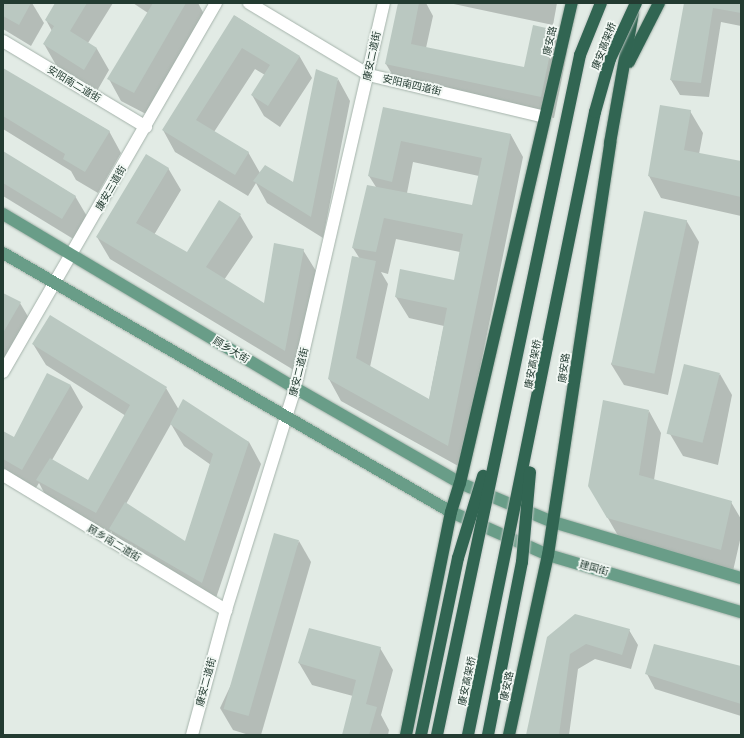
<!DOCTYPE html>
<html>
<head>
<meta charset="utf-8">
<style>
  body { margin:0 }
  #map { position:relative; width:744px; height:738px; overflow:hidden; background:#e2ebe5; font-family:"Titillium Web","Noto Sans SC",sans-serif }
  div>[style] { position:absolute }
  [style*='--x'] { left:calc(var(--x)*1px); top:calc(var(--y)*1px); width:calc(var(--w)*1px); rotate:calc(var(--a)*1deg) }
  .shadow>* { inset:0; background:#0003 }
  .building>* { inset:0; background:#bac8c1; transform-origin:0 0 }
  .roads { filter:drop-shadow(0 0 1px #a5b3ab) drop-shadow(0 0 1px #a5b3ab) }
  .street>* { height:12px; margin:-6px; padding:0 6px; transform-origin:6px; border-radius:6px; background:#fff }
  .primary>* { height:12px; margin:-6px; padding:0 6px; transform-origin:6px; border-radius:6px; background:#699d88 }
  .highway>* { height:12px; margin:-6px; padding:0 6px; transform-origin:6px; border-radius:6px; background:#316552 }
  .bridges { filter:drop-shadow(0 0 1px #c1c8c5) drop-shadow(0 0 1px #c1c8c5) }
  .highway-bridge>* { height:12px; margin:-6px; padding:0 6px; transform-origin:6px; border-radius:6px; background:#316552 }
  span { translate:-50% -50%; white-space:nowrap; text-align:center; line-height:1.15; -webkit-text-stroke:3.5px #f2f8f4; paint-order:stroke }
  .street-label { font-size:10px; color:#233b31 }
  .frame { position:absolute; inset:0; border:4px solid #233b31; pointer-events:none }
</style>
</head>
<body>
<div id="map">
  <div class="shadow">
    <i style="clip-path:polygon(3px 3px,32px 3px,44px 23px,31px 46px,3px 29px)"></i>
    <i style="clip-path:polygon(56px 3px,113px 3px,88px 43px,97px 49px,109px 70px,97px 91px,56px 65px,44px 44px,52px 31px,46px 20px)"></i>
    <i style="clip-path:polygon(133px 3px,198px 3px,204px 14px,146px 114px,121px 101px,109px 79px,148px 13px)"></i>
    <i style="clip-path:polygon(400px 3px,426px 3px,433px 16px,426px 48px,525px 68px,554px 31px,567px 52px,554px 118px,399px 86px,386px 64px)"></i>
    <i style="clip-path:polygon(449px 3px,557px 3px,553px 25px)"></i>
    <i style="clip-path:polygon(685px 3px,741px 3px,741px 26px,721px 22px,709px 97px,680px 95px,671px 80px)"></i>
    <i style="clip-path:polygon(235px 16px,300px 57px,312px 78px,280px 127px,264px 116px,252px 95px,265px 75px,255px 69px,214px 132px,248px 152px,260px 173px,294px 184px,338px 79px,350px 101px,323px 238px,267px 203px,256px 183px,248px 196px,175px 152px,163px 130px)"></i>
    <i style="clip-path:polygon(3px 69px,109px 131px,121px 153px,98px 193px,76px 180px,71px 171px,3px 129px)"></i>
    <i style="clip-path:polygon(661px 106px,690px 111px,703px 133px,699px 154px,741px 162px,741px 216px,661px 198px,649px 176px)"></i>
    <i style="clip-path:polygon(evenodd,384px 108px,511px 135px,523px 157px,460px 467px,341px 401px,329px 379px,360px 259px,353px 248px,376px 187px,369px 176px,384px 108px,413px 162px,479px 176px,473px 206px,407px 193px,413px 162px,384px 108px,396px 239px,460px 252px,455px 282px,396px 297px,409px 318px,444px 326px,429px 400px,370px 367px,388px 284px,381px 272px,388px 274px,396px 239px)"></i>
    <i style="clip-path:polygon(3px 152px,75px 196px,88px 218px,75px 240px,3px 196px)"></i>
    <i style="clip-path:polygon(168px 168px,181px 190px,154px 235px,187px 254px,219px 202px,240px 215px,253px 237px,224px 280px,265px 305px,303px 250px,316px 271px,297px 372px,110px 259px,97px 237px)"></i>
    <i style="clip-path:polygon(686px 220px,699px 242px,668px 395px,624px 385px,611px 364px)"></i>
    <i style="clip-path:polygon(3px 294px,20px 303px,33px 325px,3px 371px)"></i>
    <i style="clip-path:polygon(evenodd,33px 344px,166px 388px,179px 410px,249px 442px,261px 464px,214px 604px,122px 551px,111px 531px,109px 535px,49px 502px,39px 483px,34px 491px,3px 473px,3px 432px,14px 438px,48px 375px,71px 386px,83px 407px,52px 460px,89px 481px,126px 416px,46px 365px,33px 344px,171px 424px,184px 446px,211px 465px,186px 543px,126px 504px,171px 424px)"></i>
    <i style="clip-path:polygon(720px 374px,732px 395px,718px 465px,683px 456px,670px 434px)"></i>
    <i style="clip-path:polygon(649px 411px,661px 433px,654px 480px,731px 502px,741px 519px,741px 536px,733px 571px,620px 539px,602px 508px)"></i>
    <i style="clip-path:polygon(299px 541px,311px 562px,261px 735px,249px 735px,233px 730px,220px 708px)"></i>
    <i style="clip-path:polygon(629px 630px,638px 645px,631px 669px,595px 659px,578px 669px,569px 735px,527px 735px,548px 638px)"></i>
    <i style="clip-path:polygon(380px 648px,393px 670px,381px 715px,389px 730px,388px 735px,343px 735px,353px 696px,312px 685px,299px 663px)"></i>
    <i style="clip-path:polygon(741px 667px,741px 716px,655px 689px,647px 674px)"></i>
  </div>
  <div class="building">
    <i style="clip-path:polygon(3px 3px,31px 3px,19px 25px,3px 16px)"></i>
    <i style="clip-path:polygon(55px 3px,87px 3px,70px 31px,97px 48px,84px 70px,43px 44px,54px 26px,45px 20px)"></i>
    <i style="clip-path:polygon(153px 3px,186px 3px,134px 93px,107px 79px)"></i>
    <i style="clip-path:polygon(398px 3px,419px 3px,411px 44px,524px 67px,533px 25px,555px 30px,541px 97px,385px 64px)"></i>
    <i style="clip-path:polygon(684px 3px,741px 3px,741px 13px,713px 8px,701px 83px,670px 80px)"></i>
    <i style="clip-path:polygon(234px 15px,300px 56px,268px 106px,251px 95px,270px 65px,242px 48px,196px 120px,249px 152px,235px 175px,162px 130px)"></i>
    <i style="clip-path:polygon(3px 68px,110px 131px,85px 172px,63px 159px,65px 154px,3px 116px)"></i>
    <i style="clip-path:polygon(316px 69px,338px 78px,311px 217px,253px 181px,265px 165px,293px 182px)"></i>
    <i style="clip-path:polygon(660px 105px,691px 110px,684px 150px,741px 161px,741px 197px,648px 176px)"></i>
    <i style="clip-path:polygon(383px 107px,511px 134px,448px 446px,328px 379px,352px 256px,376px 261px,356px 358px,429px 399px,447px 308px,395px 297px,400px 269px,454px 280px,463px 234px,384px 218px,376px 252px,352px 248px,367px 185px,472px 205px,482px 158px,401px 141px,392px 182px,368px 176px)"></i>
    <i style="clip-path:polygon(3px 151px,76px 196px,62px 219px,3px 183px)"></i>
    <i style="clip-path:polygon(146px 154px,169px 168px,136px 223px,187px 252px,219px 200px,241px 214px,206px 267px,264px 303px,274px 243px,304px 249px,285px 351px,96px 237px)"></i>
    <i style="left:644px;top:211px;width:44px;height:157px;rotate:12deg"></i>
    <i style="clip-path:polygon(3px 293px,21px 302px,3px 333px)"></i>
    <i style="clip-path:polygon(50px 315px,167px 387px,96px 513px,36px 480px,50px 458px,88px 480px,130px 405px,32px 344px)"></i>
    <i style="left:684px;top:364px;width:37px;height:72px;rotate:14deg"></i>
    <i style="clip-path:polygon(47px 373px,71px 385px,22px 470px,3px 459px,3px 431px,14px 437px)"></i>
    <i style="clip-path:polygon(183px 399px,249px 442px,202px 583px,109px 529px,125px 502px,185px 541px,213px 454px,170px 424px)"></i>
    <i style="clip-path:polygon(603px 400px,649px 410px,639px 475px,732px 501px,721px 550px,607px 518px,588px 486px)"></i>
    <i style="left:274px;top:533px;width:26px;height:183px;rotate:16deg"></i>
    <i style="clip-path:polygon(575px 614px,630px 629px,622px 655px,586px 644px,570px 654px,559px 735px,526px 735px,547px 637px)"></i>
    <i style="clip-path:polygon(309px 628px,381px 647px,366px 704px,377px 707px,369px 735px,342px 735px,356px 680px,298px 663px)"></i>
    <i style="clip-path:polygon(654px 644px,741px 666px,741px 704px,645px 674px)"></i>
  </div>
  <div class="roads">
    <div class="street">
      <i style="--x:249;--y:3;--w:140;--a:31"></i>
      <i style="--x:369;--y:75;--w:181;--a:13.4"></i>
      <i style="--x:3;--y:41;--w:167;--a:31"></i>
      <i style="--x:3;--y:372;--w:426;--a:-60"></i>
      <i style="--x:3;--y:475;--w:261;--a:31.2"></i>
      <i style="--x:192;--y:735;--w:130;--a:-74.8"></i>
      <i style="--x:226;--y:610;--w:232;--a:-72.7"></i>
      <i style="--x:295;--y:388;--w:395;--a:-77"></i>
    </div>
    <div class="primary">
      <i style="--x:3;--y:214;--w:340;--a:30.8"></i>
      <i style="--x:295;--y:388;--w:190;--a:29.9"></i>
      <i style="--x:460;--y:483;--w:101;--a:22.8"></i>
      <i style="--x:553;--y:522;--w:196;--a:16.6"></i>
      <i style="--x:3;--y:253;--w:517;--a:30.03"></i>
      <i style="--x:451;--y:512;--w:106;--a:23.9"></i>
      <i style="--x:548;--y:555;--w:201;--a:16.5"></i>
    </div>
    <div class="highway">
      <i style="--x:629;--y:62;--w:66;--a:-63"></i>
      <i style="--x:406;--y:735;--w:227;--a:-78.6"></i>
      <i style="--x:451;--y:512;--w:30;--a:-73"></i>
      <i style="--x:460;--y:483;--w:493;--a:-76.9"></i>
      <i style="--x:509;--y:735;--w:184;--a:-77.8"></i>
      <i style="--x:548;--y:555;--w:417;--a:-81.4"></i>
      <i style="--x:610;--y:143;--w:132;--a:-80"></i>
    </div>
  </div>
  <div class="bridges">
    <div class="highway-bridge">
      <i style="--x:421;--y:735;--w:181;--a:-78.2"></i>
      <i style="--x:458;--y:558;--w:86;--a:-73"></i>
      <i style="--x:437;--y:735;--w:695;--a:-78.12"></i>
      <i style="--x:580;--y:55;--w:56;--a:-68"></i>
      <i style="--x:468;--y:735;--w:636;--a:-78.48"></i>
      <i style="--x:595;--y:112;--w:55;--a:-74.2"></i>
      <i style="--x:610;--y:59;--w:62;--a:-65.1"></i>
      <i style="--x:488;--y:735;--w:176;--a:-78.9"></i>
      <i style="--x:522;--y:562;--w:90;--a:-84.9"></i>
    </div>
  </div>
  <div class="street-label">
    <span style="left:550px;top:41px;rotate:-77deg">康安路</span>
    <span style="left:604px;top:46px;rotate:-69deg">康安高架桥</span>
    <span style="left:372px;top:56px;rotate:-78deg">康安二道街</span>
    <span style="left:74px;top:84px;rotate:31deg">安阳南二道街</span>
    <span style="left:412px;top:85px;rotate:13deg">安阳南四道街</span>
    <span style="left:111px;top:188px;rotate:-60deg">康安三道街</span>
    <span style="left:231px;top:350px;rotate:31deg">顾乡大街</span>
    <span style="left:533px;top:364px;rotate:-79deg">康安高架桥</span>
    <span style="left:564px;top:368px;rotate:-82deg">康安路</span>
    <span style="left:299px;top:372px;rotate:-76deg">康安二道街</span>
    <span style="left:114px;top:543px;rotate:31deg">顾乡南二道街</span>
    <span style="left:594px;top:568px;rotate:16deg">建国街</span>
    <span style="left:467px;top:681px;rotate:-78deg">康安高架桥</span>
    <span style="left:206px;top:682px;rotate:-75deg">康安二道街</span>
    <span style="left:507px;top:686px;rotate:-78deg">康安路</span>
  </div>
  <div class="frame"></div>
</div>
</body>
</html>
